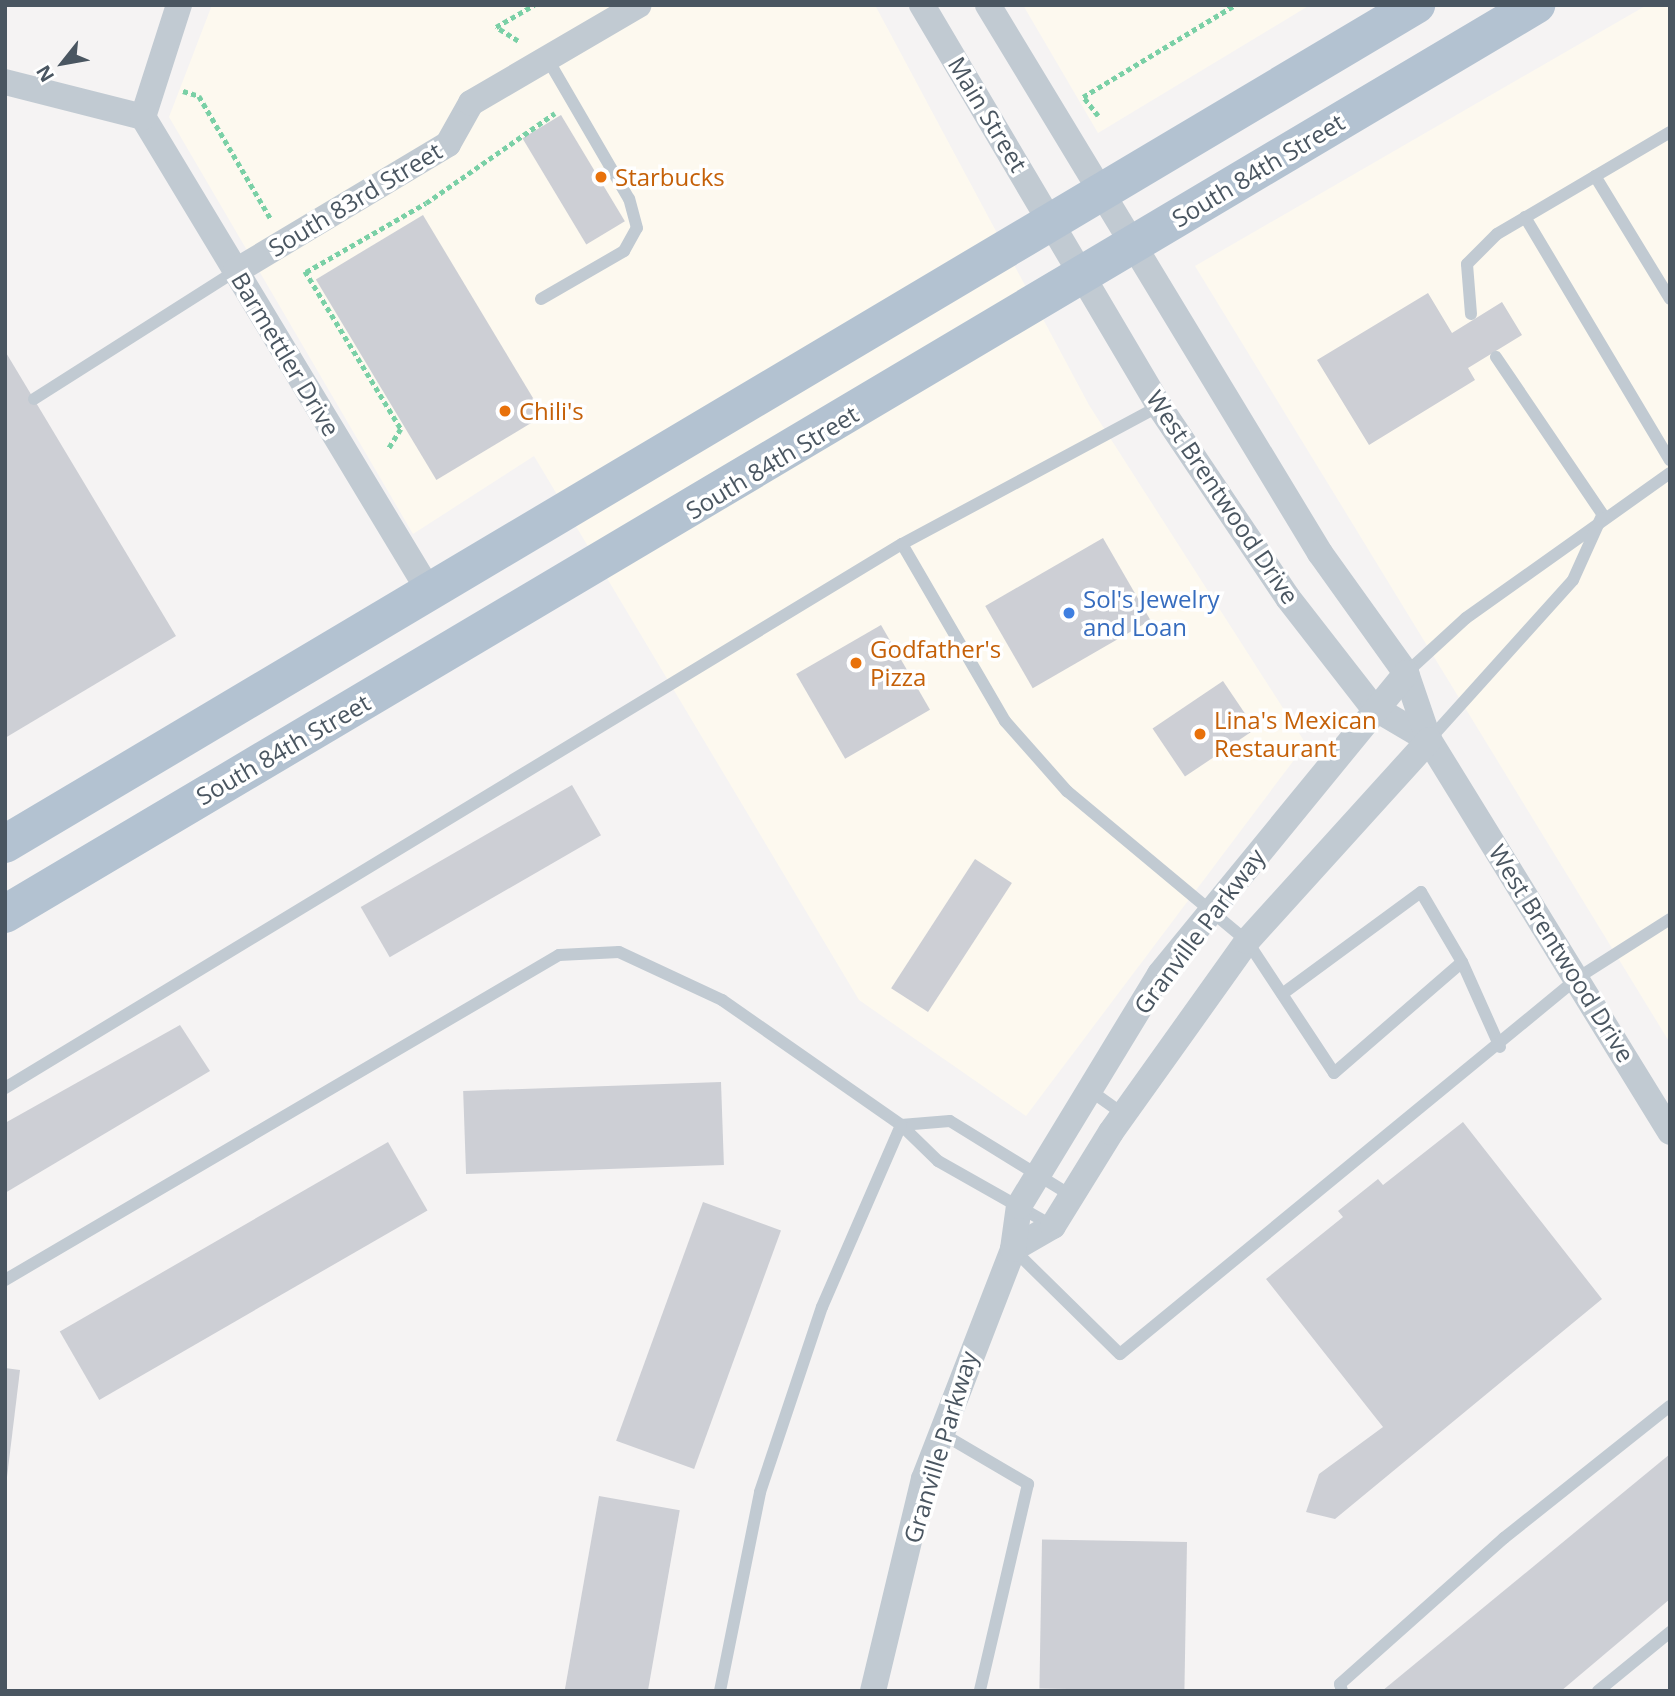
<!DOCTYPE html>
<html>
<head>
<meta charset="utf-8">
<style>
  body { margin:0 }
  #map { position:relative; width:1675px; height:1696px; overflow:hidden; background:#f5f3f3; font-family:"Open Sans",sans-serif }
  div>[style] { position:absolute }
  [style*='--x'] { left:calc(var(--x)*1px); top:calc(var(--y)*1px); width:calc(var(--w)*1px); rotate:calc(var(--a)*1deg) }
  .commercial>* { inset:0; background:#fdf9ef }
  .building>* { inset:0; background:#cdcfd5; transform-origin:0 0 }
  .path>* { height:4.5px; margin-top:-2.25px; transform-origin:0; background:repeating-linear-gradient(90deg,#7ad0a6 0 5px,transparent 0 8.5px) }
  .lane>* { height:12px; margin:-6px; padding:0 6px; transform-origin:6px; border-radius:6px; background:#c1cad2 }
  .street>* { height:26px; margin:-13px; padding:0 13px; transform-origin:13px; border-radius:13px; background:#c1cad2 }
  .primary>* { height:38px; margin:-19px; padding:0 19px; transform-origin:19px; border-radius:19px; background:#b3c2d1 }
  .dots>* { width:19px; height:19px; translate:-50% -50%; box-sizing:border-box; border:4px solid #fff; border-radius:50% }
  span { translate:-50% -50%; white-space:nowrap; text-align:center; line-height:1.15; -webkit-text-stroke:7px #fff; paint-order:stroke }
  .street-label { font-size:24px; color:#4a5661 }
  .food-label { font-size:24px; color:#c56008 }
  .left { translate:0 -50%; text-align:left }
  .shop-label { font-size:24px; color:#366cbe }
  .frame { position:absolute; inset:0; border:7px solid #4a5661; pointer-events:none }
  .north { position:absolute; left:28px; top:28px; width:70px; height:70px; -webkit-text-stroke:5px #fff; paint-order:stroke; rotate:239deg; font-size:19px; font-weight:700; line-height:28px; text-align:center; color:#4a5661 }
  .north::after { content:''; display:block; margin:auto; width:24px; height:32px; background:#4a5661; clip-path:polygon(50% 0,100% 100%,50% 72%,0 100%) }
</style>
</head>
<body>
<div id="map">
  <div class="commercial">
    <i style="clip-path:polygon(212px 5px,875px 5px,1089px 405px,1306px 744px,1026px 1116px,859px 1000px,534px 456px,413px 534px,169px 117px)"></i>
    <i style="clip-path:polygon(1023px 5px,1310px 5px,1098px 133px)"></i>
    <i style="clip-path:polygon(1647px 5px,1670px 5px,1670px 1043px,1195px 266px)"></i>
  </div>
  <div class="building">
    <i style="left:561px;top:115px;width:124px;height:45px;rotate:59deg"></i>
    <i style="left:423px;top:215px;width:234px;height:125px;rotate:59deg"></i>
    <i style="clip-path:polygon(1428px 293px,1452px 333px,1502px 302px,1522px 335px,1468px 368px,1475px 380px,1369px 445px,1317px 360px)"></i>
    <i style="clip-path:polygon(5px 351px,176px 636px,5px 738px)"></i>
    <i style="left:1103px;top:538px;width:95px;height:136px;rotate:60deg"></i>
    <i style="left:881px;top:625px;width:98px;height:98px;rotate:60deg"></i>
    <i style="left:1223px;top:681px;width:58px;height:85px;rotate:56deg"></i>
    <i style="left:572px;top:785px;width:58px;height:244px;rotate:60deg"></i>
    <i style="left:975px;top:859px;width:44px;height:154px;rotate:33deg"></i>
    <i style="clip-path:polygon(180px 1025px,210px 1071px,5px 1193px,5px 1123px)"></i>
    <i style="left:721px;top:1082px;width:83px;height:258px;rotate:88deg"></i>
    <i style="clip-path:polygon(1463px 1122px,1602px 1299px,1335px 1519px,1306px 1512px,1319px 1474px,1383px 1427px,1266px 1279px,1343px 1217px,1338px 1211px,1378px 1179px,1383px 1185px)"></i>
    <i style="left:388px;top:1142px;width:79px;height:379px;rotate:60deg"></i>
    <i style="left:703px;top:1202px;width:83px;height:254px;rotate:20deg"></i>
    <i style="clip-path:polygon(5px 1368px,20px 1370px,7px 1477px,5px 1477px)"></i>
    <i style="clip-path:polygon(1670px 1454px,1670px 1599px,1561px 1691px,1382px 1691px)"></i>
    <i style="left:599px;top:1496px;width:82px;height:198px;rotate:10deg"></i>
    <i style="left:1187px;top:1542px;width:149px;height:145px;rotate:91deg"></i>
  </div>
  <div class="path">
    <i style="--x:518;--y:41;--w:26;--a:-148"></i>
    <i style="--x:496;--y:27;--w:44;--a:-30.1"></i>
    <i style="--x:183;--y:91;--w:17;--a:17"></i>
    <i style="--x:199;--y:96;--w:143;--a:59.7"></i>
    <i style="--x:1098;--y:116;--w:24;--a:-128"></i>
    <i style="--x:1083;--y:97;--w:178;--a:-31.2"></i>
    <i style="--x:305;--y:271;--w:185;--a:58.7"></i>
    <i style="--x:401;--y:429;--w:25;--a:122"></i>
    <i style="--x:306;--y:272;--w:138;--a:-29.9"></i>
    <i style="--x:426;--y:203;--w:157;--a:-34.9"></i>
  </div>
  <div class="lane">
    <i style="--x:1595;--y:176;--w:144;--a:58.6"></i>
    <i style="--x:1525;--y:217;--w:283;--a:59.2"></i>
    <i style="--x:541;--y:299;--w:96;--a:-30"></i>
    <i style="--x:624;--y:251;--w:26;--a:-61"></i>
    <i style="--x:637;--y:228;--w:30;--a:-105"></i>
    <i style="--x:629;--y:199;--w:163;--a:-120.2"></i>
    <i style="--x:1471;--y:314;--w:50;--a:-94.6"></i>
    <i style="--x:1467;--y:264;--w:42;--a:-45"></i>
    <i style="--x:1497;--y:234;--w:201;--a:-30.5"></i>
    <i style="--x:1496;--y:357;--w:191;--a:55.9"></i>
    <i style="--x:34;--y:399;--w:239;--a:-32.4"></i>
    <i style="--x:902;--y:544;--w:205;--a:59.8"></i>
    <i style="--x:1005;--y:721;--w:94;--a:48.5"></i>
    <i style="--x:1067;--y:791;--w:234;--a:39.8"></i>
    <i style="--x:1247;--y:941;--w:158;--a:56.6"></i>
    <i style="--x:1334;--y:1073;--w:169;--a:-40.9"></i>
    <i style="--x:1462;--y:962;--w:81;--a:-120.4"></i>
    <i style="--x:1421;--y:892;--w:172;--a:143.7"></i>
    <i style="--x:1406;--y:673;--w:81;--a:-42.5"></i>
    <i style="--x:1466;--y:618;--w:250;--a:-35.4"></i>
    <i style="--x:1429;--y:740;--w:215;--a:-48"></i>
    <i style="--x:1573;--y:580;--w:68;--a:-65.7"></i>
    <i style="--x:1462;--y:962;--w:93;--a:65.9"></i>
    <i style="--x:5;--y:1088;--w:1049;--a:-31.24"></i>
    <i style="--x:902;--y:544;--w:292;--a:-28.2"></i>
    <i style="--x:1088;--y:1089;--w:43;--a:35.5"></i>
    <i style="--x:901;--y:1125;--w:49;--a:-4.7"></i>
    <i style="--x:950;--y:1121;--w:143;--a:31.6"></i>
    <i style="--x:1013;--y:1249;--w:150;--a:44.5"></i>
    <i style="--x:1120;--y:1354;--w:594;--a:-39.4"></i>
    <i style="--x:1579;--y:977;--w:108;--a:-32.5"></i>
    <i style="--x:5;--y:1280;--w:642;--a:-30.4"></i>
    <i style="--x:559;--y:955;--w:60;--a:-2.9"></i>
    <i style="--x:619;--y:952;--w:114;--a:25"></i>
    <i style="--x:722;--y:1000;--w:218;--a:34.9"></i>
    <i style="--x:901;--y:1125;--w:52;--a:44.2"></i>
    <i style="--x:938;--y:1161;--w:132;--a:29.5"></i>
    <i style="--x:941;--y:1433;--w:101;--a:30.4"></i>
    <i style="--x:1028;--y:1484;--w:212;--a:103.1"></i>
    <i style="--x:720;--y:1691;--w:203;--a:-78.6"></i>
    <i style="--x:760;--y:1492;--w:195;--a:-71.5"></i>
    <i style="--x:822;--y:1307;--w:198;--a:-66.5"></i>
    <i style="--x:1342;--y:1691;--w:7;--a:-106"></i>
    <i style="--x:1340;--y:1684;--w:220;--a:-41.7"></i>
    <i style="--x:1504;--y:1538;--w:212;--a:-38.5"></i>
    <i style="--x:1598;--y:1691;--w:93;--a:-39.3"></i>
  </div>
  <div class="street">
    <i style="--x:922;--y:5;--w:466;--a:59.4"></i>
    <i style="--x:1159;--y:406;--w:231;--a:56.1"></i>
    <i style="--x:1288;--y:598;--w:138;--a:52.1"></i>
    <i style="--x:1373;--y:707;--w:65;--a:30.5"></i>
    <i style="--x:988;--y:5;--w:641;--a:58.79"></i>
    <i style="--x:1320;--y:553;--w:148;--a:54.4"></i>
    <i style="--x:1406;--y:673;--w:71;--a:71.1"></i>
    <i style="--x:1429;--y:740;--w:460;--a:58.4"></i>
    <i style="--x:5;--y:82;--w:142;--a:14.2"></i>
    <i style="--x:143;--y:117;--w:554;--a:58.89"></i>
    <i style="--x:143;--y:117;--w:118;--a:-72.2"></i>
    <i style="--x:236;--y:271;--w:247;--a:-30.9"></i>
    <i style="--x:448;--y:144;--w:47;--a:-60.7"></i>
    <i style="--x:471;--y:103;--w:194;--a:-30.3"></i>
    <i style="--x:1013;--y:1249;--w:46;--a:-29.9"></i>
    <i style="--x:1053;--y:1226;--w:110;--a:-58.3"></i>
    <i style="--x:1111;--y:1132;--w:234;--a:-54.5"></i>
    <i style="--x:1247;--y:941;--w:271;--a:-47.8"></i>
    <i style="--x:873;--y:1691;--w:218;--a:-76.5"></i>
    <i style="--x:924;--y:1479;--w:247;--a:-68.8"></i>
    <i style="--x:1013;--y:1249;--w:43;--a:-82.1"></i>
    <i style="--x:1019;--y:1206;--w:271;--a:-58.7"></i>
    <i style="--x:1160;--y:974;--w:389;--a:-50.7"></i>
  </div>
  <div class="primary">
    <i style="--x:5;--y:844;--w:1642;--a:-30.74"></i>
    <i style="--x:5;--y:914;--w:1781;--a:-30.7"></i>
  </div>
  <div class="dots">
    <i style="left:601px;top:177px;background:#e8710a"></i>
    <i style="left:505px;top:411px;background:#e8710a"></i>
    <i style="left:1069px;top:613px;background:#3f7fe0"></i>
    <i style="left:856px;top:663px;background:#e8710a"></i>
    <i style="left:1200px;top:734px;background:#e8710a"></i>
  </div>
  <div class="street-label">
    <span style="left:988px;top:114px;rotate:59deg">Main Street</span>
    <span style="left:1258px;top:170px;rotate:-31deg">South 84th Street</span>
    <span style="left:355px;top:199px;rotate:-31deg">South 83rd Street</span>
    <span style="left:286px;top:354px;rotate:59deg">Barmettler Drive</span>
    <span style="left:772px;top:462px;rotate:-31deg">South 84th Street</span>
    <span style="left:1223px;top:497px;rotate:56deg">West Brentwood Drive</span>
    <span style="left:283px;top:749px;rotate:-30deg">South 84th Street</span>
    <span style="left:1199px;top:931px;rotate:-53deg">Granville Parkway</span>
    <span style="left:1562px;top:953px;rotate:58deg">West Brentwood Drive</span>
    <span style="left:940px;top:1447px;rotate:-73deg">Granville Parkway</span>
  </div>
  <div class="food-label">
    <span class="left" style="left:615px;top:177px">Starbucks</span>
    <span class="left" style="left:519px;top:411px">Chili's</span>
    <span class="left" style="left:870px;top:663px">Godfather's<br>Pizza</span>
    <span class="left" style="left:1214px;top:734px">Lina's Mexican<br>Restaurant</span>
  </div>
  <div class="shop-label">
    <span class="left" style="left:1083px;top:613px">Sol's Jewelry<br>and Loan</span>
  </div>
  <div class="frame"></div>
  <div class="north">N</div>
</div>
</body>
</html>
